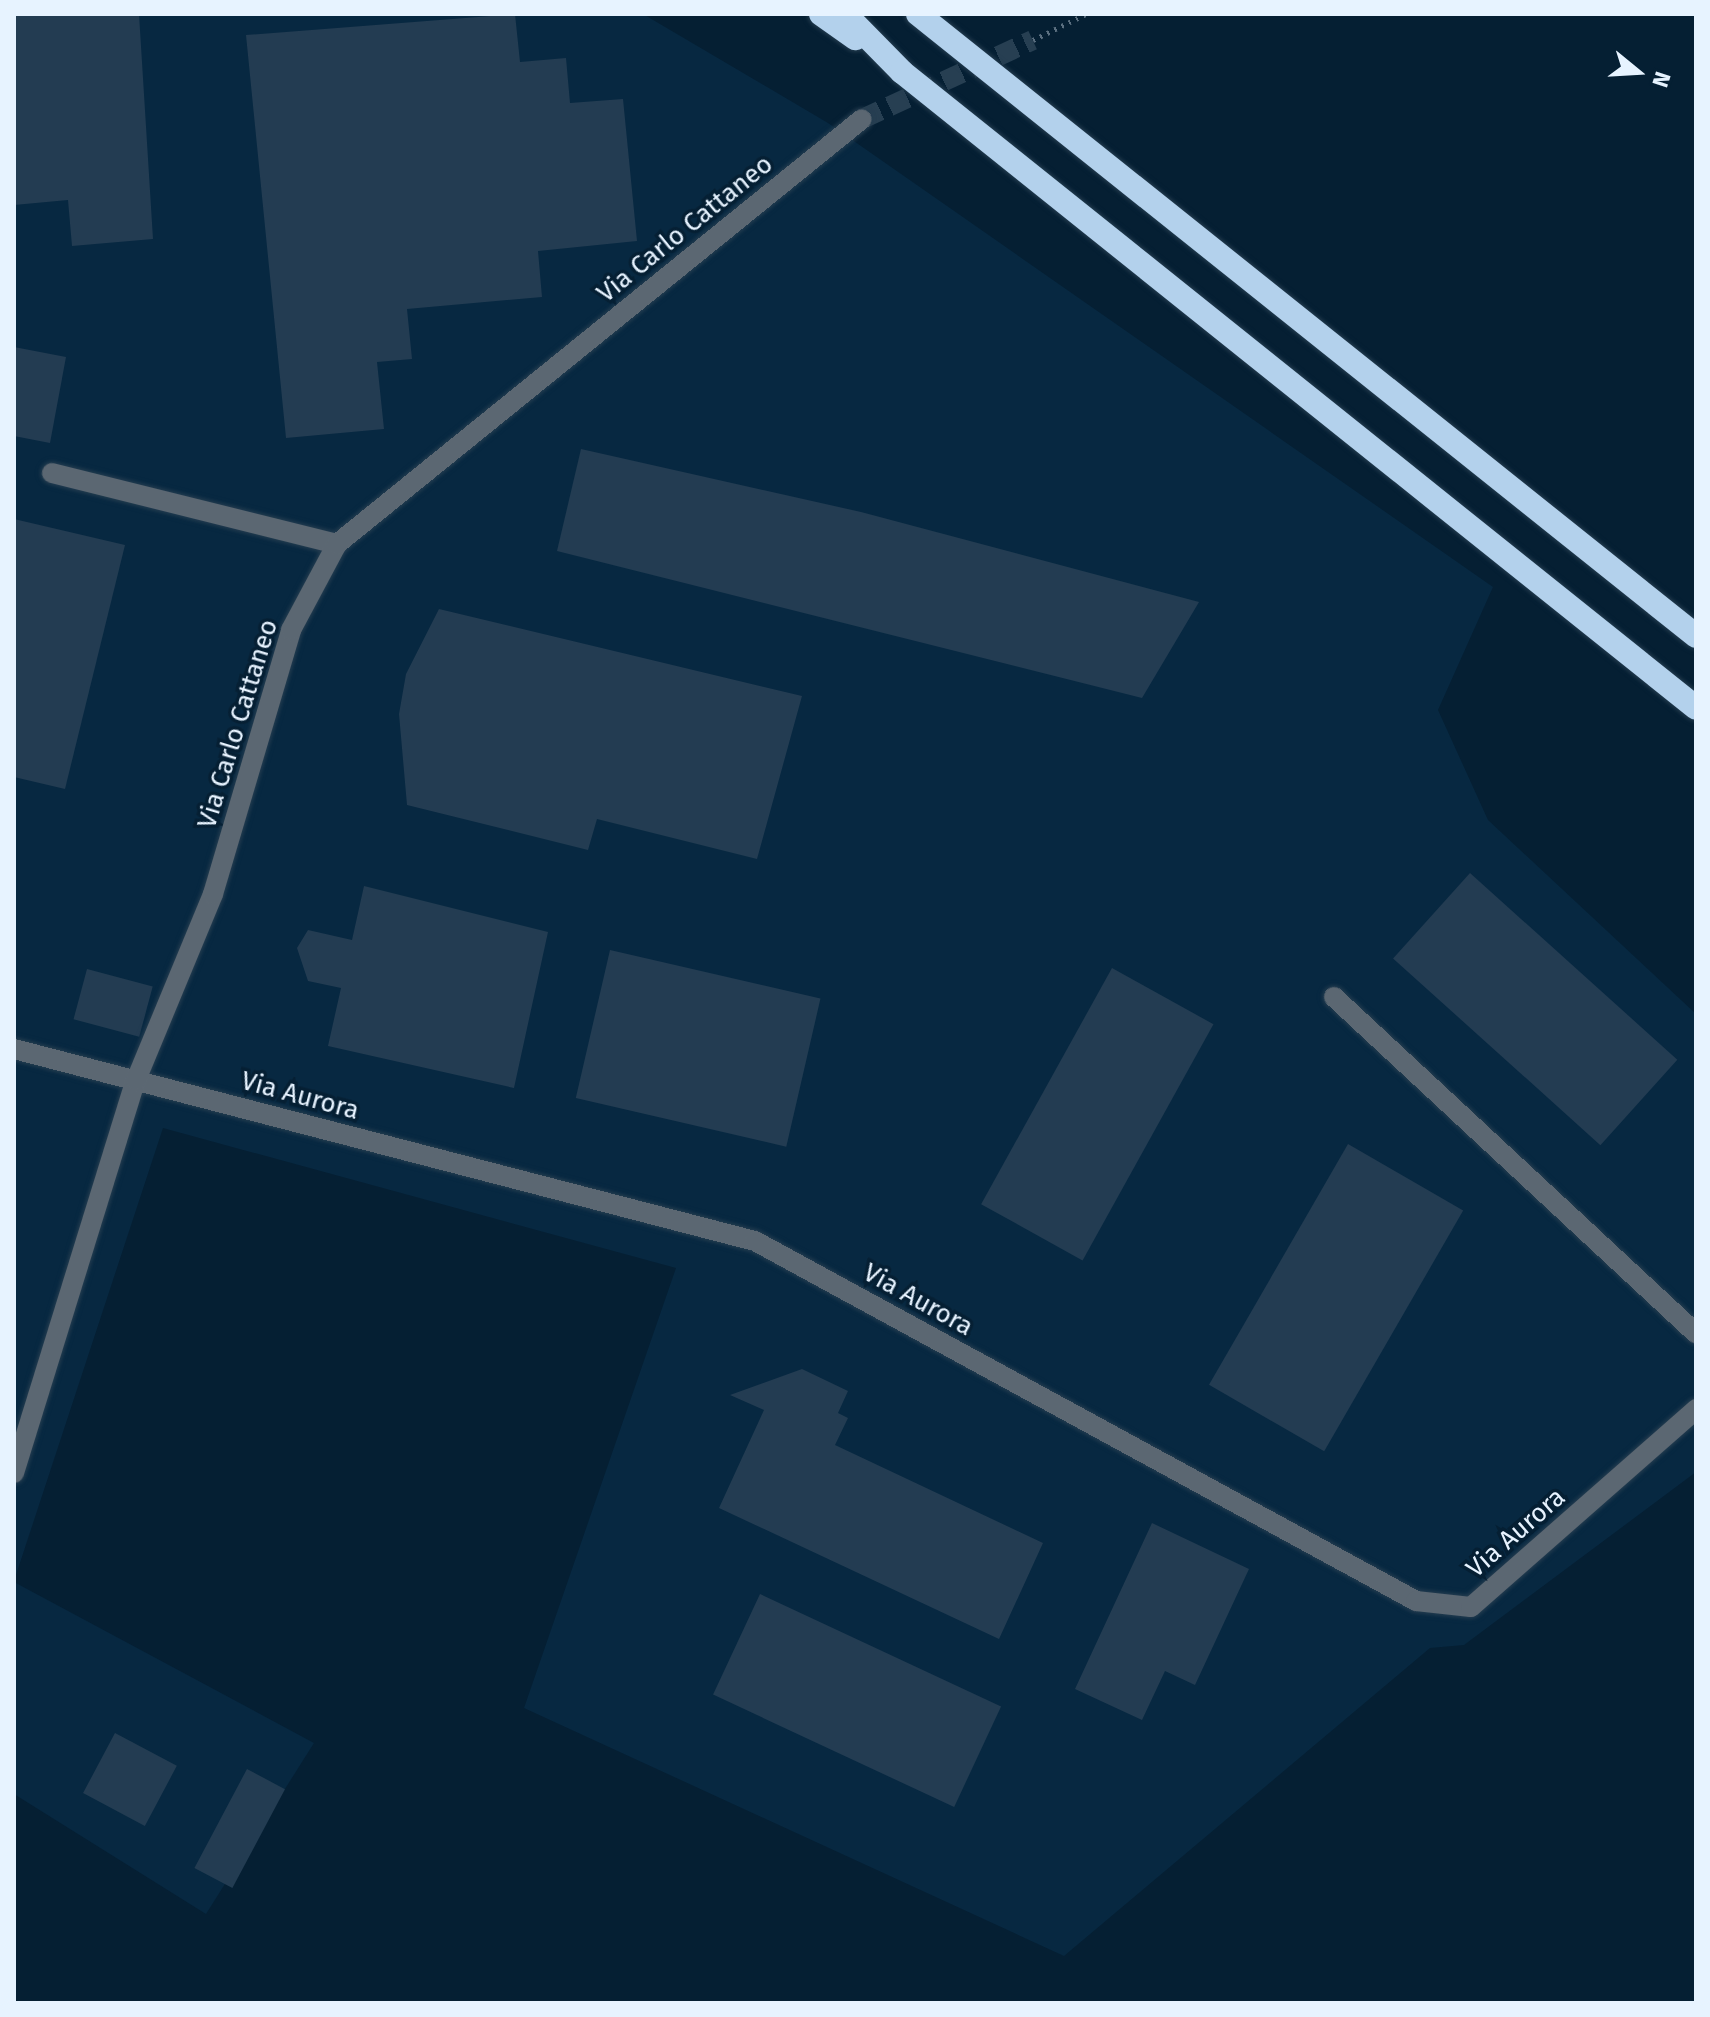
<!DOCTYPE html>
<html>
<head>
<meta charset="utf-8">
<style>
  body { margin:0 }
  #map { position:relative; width:1710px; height:2017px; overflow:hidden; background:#051f33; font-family:"Fira Sans",sans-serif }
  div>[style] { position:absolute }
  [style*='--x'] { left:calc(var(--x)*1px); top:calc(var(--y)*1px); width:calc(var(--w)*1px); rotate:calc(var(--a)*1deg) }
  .built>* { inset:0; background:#072841 }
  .building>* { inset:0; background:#233c52; transform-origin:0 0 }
  .minor-tunnel>* { height:20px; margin-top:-10px; transform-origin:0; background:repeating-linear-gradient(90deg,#273f52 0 20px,transparent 0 30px) }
  .path>* { height:5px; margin-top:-2.5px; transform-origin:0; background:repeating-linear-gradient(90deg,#5b6f80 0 2px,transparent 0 8px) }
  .roads { filter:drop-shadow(0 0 2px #253d50) drop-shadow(0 0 2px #253d50) }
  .minor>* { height:20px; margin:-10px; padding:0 10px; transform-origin:10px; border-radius:10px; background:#5b6772 }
  .highway>* { height:24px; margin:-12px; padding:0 12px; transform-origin:12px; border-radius:12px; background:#b3d1ec }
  span { translate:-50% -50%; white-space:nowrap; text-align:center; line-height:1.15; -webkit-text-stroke:7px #051f33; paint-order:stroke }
  .street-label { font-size:26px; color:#e7f3ff }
  .frame { position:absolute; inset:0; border:16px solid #e7f3ff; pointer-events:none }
  .north { position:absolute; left:1598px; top:32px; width:80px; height:80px; -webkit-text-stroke:6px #051f33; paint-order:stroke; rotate:108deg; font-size:22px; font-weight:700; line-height:32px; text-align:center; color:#e7f3ff }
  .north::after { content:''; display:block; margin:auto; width:28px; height:36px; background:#e7f3ff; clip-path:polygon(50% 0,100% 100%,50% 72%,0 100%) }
</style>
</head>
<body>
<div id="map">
  <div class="built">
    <i style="clip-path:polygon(14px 14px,643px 14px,828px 123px,1493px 587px,1438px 710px,1488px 820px,1696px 1014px,1696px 1472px,1464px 1645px,1430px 1648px,1064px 1956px,524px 1708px,676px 1268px,163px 1128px,14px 1581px)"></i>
    <i style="clip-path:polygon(14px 1582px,314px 1743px,206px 1914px,14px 1794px)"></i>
  </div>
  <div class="building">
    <i style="clip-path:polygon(14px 14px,139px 14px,153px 239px,72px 246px,68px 200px,14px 205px)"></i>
    <i style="clip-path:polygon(515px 14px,520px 62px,566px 58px,570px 103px,623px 99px,637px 241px,538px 251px,542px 297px,407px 309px,412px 359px,377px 362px,384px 429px,286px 438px,246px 35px)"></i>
    <i style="clip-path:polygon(14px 347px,66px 357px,50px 443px,14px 436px)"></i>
    <i style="clip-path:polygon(581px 449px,861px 512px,1199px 602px,1142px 698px,557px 551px)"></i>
    <i style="clip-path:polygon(14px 519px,125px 545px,65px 789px,14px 777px)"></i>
    <i style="clip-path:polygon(439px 609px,802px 696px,757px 859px,597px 819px,588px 850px,407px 805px,399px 714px,406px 674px)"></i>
    <i style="left:1470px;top:873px;width:279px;height:115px;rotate:42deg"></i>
    <i style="clip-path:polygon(364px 886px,548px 932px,514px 1088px,328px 1046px,341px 988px,308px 981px,297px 948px,308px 930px,352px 940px)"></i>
    <i style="left:610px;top:950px;width:216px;height:152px;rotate:13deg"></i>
    <i style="left:1112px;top:968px;width:116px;height:270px;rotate:29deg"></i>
    <i style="left:87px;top:969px;width:68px;height:52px;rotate:15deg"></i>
    <i style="left:1348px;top:1144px;width:133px;height:278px;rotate:30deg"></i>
    <i style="clip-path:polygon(802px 1369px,848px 1391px,838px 1413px,848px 1418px,835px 1445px,1043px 1543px,999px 1639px,719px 1508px,764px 1410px,730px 1395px)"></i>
    <i style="clip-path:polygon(1152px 1523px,1249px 1569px,1195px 1685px,1165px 1671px,1142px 1720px,1075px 1689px)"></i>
    <i style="left:760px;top:1594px;width:266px;height:111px;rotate:25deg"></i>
    <i style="left:115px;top:1733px;width:70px;height:68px;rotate:28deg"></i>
    <i style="left:247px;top:1769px;width:43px;height:112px;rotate:28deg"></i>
  </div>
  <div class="minor-tunnel">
    <i style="--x:862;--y:119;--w:188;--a:-24.8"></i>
  </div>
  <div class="path">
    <i style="--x:1033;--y:40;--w:59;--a:-26.1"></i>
  </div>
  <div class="roads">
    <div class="minor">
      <i style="--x:52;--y:473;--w:294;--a:14"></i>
      <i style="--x:1334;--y:997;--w:494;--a:42.9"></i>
      <i style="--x:14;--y:1049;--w:765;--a:14.53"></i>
      <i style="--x:755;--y:1241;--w:753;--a:28.57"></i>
      <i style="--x:1416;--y:1601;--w:55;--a:6.2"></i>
      <i style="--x:1471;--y:1607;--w:300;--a:-41.3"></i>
      <i style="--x:14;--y:1473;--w:412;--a:-72.8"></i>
      <i style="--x:136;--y:1080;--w:201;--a:-67.5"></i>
      <i style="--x:213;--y:894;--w:275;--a:-73.5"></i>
      <i style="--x:291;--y:630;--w:98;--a:-61.9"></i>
      <i style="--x:337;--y:544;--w:675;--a:-38.99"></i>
    </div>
    <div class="highway">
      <i style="--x:821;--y:14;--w:42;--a:35.2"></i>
      <i style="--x:845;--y:14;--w:81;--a:45.5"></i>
      <i style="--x:902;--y:72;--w:1017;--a:38.69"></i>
      <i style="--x:918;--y:14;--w:996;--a:38.64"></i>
    </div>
  </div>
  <div class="street-label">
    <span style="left:685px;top:229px;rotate:-39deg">Via Carlo Cattaneo</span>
    <span style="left:238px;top:724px;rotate:-73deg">Via Carlo Cattaneo</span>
    <span style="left:300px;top:1096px;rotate:15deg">Via Aurora</span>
    <span style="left:918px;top:1300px;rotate:29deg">Via Aurora</span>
    <span style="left:1516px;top:1533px;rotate:-41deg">Via Aurora</span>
  </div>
  <div class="frame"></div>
  <div class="north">N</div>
</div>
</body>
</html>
